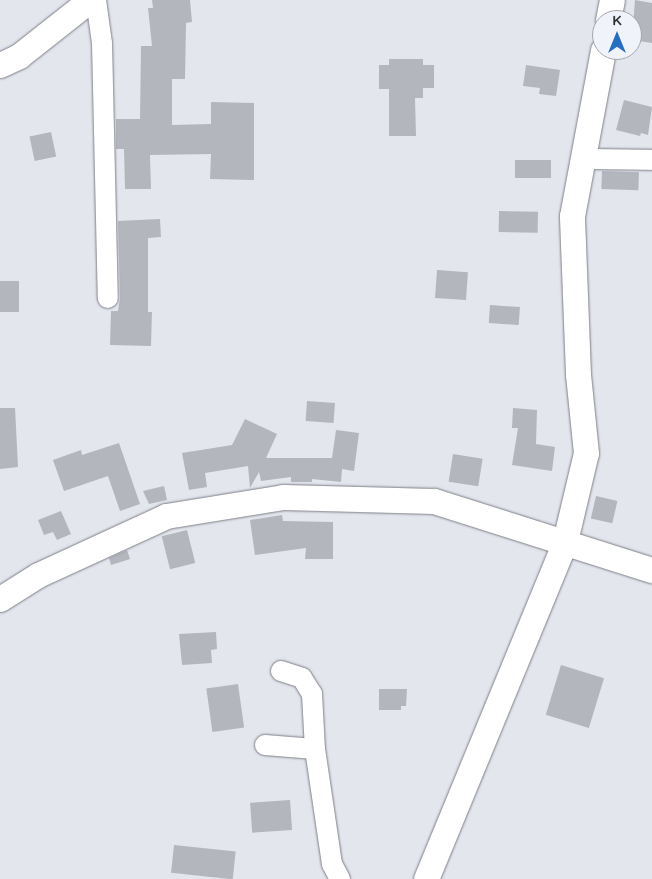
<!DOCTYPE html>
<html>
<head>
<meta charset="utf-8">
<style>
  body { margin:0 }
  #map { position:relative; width:652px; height:879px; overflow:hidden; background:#e3e6ed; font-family:"Varela Round",sans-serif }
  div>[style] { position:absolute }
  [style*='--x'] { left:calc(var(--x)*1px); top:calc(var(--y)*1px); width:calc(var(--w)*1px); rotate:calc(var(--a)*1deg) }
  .building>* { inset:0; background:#b3b6bd; transform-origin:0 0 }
  .roads { filter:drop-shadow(0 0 1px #7d7f86) drop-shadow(0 0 1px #7d7f86) }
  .minor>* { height:20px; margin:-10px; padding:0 10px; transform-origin:10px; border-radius:10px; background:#fff }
  .tertiary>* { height:25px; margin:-12.5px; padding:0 12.5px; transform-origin:12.5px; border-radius:12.5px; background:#fff }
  span { translate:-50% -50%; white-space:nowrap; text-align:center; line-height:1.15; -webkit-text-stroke:4px #f1f3fa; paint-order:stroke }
  .north { position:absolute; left:592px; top:10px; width:50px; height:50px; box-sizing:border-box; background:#f1f3fa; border:1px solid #a4a6ab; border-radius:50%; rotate:0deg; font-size:14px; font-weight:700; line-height:20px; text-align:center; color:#313234 }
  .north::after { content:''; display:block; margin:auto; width:18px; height:22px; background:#266ebf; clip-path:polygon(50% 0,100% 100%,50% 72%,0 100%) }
</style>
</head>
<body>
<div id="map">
  <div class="building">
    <i style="clip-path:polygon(152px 0,190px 0,192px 22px,186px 23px,185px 79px,172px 79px,172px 125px,211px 124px,211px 102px,254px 103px,254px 180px,210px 179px,211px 154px,150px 155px,151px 189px,125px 189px,124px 149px,116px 149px,116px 119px,140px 119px,141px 46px,152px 46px,148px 8px,153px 8px)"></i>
    <i style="clip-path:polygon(635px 0,652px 3px,652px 43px,632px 40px)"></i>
    <i style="clip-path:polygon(389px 59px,423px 59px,423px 65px,434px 65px,434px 88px,423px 88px,423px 98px,415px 98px,416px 136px,389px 136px,389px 89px,379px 89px,379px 65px,389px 65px)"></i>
    <i style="clip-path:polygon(526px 65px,560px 70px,556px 96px,539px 94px,540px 88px,523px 86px)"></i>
    <i style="clip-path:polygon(624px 100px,652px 107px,648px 135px,641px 133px,640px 136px,616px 130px)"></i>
    <i style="left:51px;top:132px;width:25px;height:22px;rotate:78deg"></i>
    <i style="left:515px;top:160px;width:36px;height:18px"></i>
    <i style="left:602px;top:171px;width:37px;height:18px;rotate:2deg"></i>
    <i style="left:499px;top:211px;width:39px;height:21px;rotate:1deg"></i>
    <i style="clip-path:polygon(160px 219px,161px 237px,148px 238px,148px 312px,152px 312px,151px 346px,110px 345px,111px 311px,118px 311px,120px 298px,118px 221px)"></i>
    <i style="left:437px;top:270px;width:31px;height:28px;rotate:4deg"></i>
    <i style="left:0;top:281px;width:19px;height:31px"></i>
    <i style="left:490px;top:305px;width:30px;height:18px;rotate:4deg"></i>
    <i style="left:307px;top:401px;width:28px;height:20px;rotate:4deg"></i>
    <i style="clip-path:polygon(0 408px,15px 408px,18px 467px,0 469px)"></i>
    <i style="clip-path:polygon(513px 408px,537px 410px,536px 444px,555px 447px,552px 471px,512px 465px,518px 428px,512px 428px)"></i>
    <i style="clip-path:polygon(245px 419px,277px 434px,266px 458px,332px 458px,336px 430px,359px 433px,354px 471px,342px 469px,341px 482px,312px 479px,312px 482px,291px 482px,291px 477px,261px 481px,259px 472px,250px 488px,248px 466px,205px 473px,207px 487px,189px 490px,182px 453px,232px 445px)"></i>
    <i style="clip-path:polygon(119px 443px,140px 504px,120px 511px,108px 476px,64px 491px,53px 460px,81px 450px,82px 455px)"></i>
    <i style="left:453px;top:454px;width:30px;height:28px;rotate:9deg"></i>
    <i style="clip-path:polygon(164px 486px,167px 500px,149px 504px,143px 491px)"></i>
    <i style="left:596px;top:496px;width:22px;height:23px;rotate:13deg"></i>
    <i style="clip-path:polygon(61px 511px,71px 534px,57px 540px,53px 532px,44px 535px,38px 520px)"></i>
    <i style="clip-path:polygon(282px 515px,283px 521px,333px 522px,333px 559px,305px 559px,306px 548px,255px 555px,250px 520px)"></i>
    <i style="left:187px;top:530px;width:34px;height:26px;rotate:76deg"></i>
    <i style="clip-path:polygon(127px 550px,130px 559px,111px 565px,109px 558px)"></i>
    <i style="clip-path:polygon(216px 632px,217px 649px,211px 650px,212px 663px,182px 665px,179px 634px)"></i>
    <i style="left:561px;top:665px;width:45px;height:52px;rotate:17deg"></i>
    <i style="left:238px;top:684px;width:44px;height:32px;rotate:82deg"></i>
    <i style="clip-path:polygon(379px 689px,407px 689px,406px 706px,401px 706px,401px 710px,379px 710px)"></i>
    <i style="left:290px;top:800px;width:30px;height:40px;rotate:86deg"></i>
    <i style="left:174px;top:845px;width:62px;height:28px;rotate:6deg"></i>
  </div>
  <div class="roads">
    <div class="minor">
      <i style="--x:96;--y:0;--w:43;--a:82.1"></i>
      <i style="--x:102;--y:43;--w:255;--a:88.7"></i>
      <i style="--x:583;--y:159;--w:69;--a:0.8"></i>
      <i style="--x:281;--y:671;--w:22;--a:18"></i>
      <i style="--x:302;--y:678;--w:19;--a:58"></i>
      <i style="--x:312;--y:694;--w:55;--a:86.9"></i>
      <i style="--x:315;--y:749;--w:116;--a:81.6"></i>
      <i style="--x:332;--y:864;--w:17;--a:62"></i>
      <i style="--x:265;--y:745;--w:50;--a:4.6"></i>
    </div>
    <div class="tertiary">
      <i style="--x:608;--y:20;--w:20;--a:-79"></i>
      <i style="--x:0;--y:65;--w:21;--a:-25"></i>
      <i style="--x:19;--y:56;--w:90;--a:-38.3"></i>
      <i style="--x:0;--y:599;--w:45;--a:-32.3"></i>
      <i style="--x:38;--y:575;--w:141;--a:-24.7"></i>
      <i style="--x:166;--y:516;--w:119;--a:-9.2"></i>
      <i style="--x:283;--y:497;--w:151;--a:1.5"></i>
      <i style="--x:434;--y:501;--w:229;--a:17.6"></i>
      <i style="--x:426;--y:879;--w:365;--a:-67.6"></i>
      <i style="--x:565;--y:541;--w:90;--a:-76.6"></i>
      <i style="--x:586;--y:453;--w:79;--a:-95.8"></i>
      <i style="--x:578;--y:374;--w:158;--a:-92.2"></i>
      <i style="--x:572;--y:216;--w:169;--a:-79.4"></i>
    </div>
  </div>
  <div class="north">K</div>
</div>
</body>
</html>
